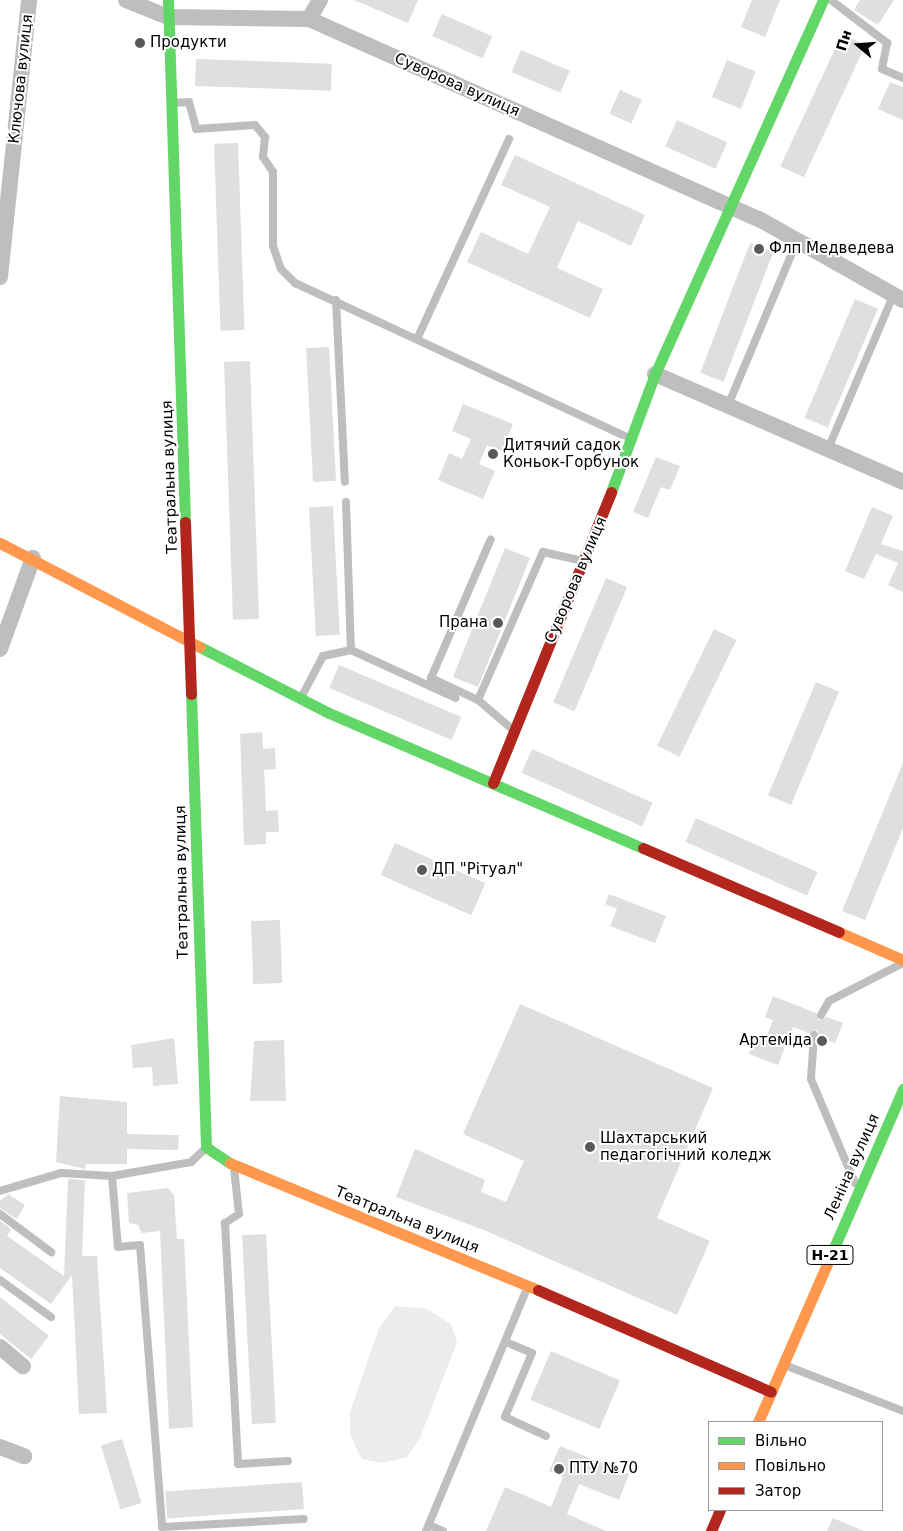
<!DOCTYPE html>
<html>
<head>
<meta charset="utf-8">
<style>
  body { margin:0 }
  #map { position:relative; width:903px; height:1531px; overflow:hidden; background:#fff; font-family:"DejaVu Sans",sans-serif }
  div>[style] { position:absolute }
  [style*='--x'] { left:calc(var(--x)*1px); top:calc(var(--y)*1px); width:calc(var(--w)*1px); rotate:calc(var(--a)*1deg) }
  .green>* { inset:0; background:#ececec }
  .building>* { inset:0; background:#dfdfdf; transform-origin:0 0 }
  .lane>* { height:8px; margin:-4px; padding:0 4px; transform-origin:4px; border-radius:4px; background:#bebebe }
  .street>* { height:16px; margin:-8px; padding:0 8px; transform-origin:8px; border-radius:8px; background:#bebebe }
  .fast>* { height:11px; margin:-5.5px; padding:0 5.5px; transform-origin:5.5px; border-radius:5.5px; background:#63d668 }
  .slow>* { height:11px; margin:-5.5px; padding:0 5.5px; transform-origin:5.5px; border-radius:5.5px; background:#ff974d }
  .jam>* { height:11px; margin:-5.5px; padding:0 5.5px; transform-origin:5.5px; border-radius:5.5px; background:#b3261e }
  .dots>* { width:14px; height:14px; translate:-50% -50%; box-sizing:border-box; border:2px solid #fff; border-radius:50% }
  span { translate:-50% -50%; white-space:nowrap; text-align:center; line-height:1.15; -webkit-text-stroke:4px #fff; paint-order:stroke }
  .shield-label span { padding:1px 4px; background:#fff; border:1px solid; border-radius:4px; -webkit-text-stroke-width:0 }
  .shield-label { font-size:14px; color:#000; font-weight:700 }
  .poi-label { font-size:15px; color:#000 }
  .left { translate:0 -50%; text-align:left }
  .right { translate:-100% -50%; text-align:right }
  .street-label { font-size:15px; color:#000 }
  .legend { position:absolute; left:708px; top:1421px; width:175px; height:90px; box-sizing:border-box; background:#fff; border:1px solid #999; margin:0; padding:6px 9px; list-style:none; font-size:15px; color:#000 }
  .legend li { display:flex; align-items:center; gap:10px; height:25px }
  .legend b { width:25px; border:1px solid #999 }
  .north { position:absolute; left:833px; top:20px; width:50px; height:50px; -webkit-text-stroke:4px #fff; paint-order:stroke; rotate:288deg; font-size:14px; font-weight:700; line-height:20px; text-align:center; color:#000 }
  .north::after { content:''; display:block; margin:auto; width:18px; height:22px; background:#000; clip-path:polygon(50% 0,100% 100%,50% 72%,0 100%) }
</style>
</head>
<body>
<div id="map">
  <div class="green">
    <i style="clip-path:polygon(395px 1306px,427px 1309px,451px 1324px,457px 1342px,420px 1438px,407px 1457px,382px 1463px,362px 1459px,350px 1435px,350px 1412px,379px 1328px)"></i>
  </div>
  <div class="building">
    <i style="clip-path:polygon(354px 0,418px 0,408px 23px)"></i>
    <i style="clip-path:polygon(752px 0,780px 0,765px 37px,741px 27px)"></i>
    <i style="clip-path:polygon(860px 0,894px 0,878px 25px,854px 10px)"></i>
    <i style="left:442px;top:14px;width:55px;height:24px;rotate:24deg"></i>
    <i style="left:842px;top:34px;width:26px;height:146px;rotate:25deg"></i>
    <i style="left:521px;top:50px;width:53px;height:24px;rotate:23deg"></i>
    <i style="left:196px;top:59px;width:136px;height:27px;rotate:2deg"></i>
    <i style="left:727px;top:60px;width:31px;height:40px;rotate:22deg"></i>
    <i style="clip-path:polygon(890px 82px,903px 87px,903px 120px,878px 109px)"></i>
    <i style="left:620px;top:90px;width:24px;height:26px;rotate:24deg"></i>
    <i style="left:677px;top:120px;width:55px;height:29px;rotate:24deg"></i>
    <i style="left:238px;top:143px;width:187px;height:24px;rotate:88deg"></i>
    <i style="clip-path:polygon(515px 155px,645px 215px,631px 246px,578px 221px,557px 268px,603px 289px,590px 318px,467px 262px,481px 232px,528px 254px,550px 207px,501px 185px)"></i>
    <i style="left:750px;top:243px;width:25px;height:139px;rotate:21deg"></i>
    <i style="left:855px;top:299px;width:25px;height:129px;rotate:23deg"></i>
    <i style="left:329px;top:347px;width:134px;height:23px;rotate:87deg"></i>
    <i style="left:250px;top:361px;width:258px;height:26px;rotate:88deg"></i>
    <i style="clip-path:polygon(463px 404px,513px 424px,502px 451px,487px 445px,479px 464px,495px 471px,483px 499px,438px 480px,449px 453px,462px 459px,471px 439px,452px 431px)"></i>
    <i style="clip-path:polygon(656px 457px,680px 466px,670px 490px,661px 487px,648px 518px,633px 512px)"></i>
    <i style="left:333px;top:506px;width:129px;height:24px;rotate:87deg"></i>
    <i style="clip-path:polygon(872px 507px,893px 516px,881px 544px,903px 551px,903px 592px,888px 585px,898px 563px,876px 554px,864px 579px,845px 571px)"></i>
    <i style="left:505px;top:548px;width:27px;height:139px;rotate:22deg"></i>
    <i style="left:606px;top:578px;width:23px;height:135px;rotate:23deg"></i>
    <i style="left:714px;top:629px;width:25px;height:130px;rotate:26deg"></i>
    <i style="left:339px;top:665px;width:133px;height:25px;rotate:23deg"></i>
    <i style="left:816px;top:682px;width:25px;height:123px;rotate:23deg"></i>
    <i style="clip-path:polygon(262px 732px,263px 749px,275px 748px,276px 769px,264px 770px,266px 811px,278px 810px,279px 832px,266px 832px,266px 844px,244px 845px,240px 734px)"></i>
    <i style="left:532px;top:749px;width:132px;height:26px;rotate:24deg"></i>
    <i style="clip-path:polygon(903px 763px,903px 828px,865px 920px,842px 911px)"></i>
    <i style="left:696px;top:818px;width:133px;height:26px;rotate:24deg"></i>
    <i style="left:395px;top:843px;width:99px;height:35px;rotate:24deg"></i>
    <i style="clip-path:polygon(609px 894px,666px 916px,655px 943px,610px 926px,617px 909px,605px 904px)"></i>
    <i style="left:280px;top:920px;width:63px;height:29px;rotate:88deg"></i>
    <i style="clip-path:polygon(773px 996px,816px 1013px,819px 1020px,827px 1017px,843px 1023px,835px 1043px,820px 1037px,817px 1030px,809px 1033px,793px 1027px,778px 1065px,749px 1054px,755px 1037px,765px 1041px,773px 1020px,765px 1017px)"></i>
    <i style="clip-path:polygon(520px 1004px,713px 1088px,657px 1218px,710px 1241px,677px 1315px,486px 1231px,396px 1197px,415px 1149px,485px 1180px,481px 1192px,506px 1202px,524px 1161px,463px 1134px)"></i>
    <i style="clip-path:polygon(174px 1038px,178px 1084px,153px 1086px,152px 1067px,133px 1068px,131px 1045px)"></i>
    <i style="clip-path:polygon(284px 1040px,286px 1101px,250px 1101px,254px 1041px)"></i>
    <i style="clip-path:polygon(60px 1096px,127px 1102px,127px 1134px,179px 1135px,178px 1150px,127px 1149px,127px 1164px,86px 1164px,85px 1169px,56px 1162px)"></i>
    <i style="clip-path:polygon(68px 1179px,85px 1180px,82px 1256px,97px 1256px,107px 1413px,79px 1414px,72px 1275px,51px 1304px,0 1268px,0 1221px,11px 1229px,7px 1236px,64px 1276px)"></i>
    <i style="clip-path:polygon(168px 1188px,174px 1195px,177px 1239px,184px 1239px,193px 1427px,169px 1429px,160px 1231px,142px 1233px,138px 1225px,129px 1223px,127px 1193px)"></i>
    <i style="clip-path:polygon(8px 1194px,25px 1205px,17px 1219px,0 1208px,0 1201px)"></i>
    <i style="left:266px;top:1234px;width:189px;height:24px;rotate:87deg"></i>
    <i style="clip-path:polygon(0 1297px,49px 1336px,31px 1359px,0 1334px)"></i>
    <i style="left:551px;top:1351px;width:75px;height:53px;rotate:23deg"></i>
    <i style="left:122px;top:1439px;width:67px;height:22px;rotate:73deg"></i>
    <i style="clip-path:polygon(560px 1446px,629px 1474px,619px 1500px,579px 1484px,567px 1514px,606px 1531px,486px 1531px,505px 1487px,551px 1507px,563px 1477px,549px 1471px)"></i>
    <i style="left:302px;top:1482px;width:27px;height:137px;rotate:86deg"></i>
    <i style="clip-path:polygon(833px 1518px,864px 1531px,827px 1531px)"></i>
  </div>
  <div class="lane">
    <i style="--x:831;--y:0;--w:71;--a:37.5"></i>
    <i style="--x:887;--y:43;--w:26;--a:101"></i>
    <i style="--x:882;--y:69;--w:23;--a:23"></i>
    <i style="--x:174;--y:103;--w:15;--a:-4"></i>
    <i style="--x:189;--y:102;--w:28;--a:75"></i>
    <i style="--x:196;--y:129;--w:59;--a:-3.9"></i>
    <i style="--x:255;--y:125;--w:16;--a:50"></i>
    <i style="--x:265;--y:137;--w:20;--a:96"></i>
    <i style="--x:263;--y:157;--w:18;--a:56"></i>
    <i style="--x:273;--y:172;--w:74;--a:90"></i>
    <i style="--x:273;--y:246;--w:24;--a:71"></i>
    <i style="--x:281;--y:269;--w:20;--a:45"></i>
    <i style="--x:295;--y:283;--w:368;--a:24.9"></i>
    <i style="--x:336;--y:300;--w:182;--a:87.2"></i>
    <i style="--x:418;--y:337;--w:218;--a:-65.3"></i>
    <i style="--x:729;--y:403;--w:176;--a:-67.2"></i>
    <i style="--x:828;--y:449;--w:166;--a:-67"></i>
    <i style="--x:346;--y:502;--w:148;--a:88.1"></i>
    <i style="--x:351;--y:650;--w:115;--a:24.6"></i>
    <i style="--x:302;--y:696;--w:45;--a:-62.3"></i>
    <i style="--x:323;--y:656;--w:29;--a:-12"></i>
    <i style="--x:478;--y:700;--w:52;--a:-154.9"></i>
    <i style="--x:431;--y:678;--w:151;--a:-66.7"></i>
    <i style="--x:512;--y:729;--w:45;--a:-139.5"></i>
    <i style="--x:478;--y:700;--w:162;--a:-66.3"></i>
    <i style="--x:543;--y:552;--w:41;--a:12.7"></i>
    <i style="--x:821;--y:1015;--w:16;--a:-60"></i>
    <i style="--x:829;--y:1001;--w:81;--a:-27.2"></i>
    <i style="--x:814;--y:1035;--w:44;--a:93.9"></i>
    <i style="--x:811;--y:1079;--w:113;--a:67.1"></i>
    <i style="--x:234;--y:1168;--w:46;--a:83.8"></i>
    <i style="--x:239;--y:1214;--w:17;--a:147"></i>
    <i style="--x:225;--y:1223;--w:241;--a:86.9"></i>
    <i style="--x:238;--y:1464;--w:50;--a:-3.4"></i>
    <i style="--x:112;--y:1176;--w:71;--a:85.2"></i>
    <i style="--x:118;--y:1247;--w:22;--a:-5"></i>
    <i style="--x:140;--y:1245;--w:283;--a:85.5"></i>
    <i style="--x:162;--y:1527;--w:142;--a:-3.2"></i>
    <i style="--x:0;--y:1191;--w:64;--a:-16.4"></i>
    <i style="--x:61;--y:1173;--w:51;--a:3.4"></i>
    <i style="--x:112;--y:1176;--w:80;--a:-10"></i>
    <i style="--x:191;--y:1162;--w:21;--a:-43"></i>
    <i style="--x:0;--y:1214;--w:64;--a:36.7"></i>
    <i style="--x:0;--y:1280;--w:63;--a:36"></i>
    <i style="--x:506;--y:1342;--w:28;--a:23"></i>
    <i style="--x:532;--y:1353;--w:69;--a:112.9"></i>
    <i style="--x:505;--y:1417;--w:45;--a:24.9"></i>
    <i style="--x:787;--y:1366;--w:124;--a:21.2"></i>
    <i style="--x:429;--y:1525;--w:15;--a:23"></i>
    <i style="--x:426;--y:1531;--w:263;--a:-67.4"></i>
  </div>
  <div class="street">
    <i style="--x:126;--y:0;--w:45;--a:22"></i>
    <i style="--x:168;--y:17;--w:141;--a:0.8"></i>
    <i style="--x:309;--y:19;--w:492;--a:24"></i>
    <i style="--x:759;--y:219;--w:165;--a:29.4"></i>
    <i style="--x:309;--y:19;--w:22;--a:-60"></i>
    <i style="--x:0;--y:277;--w:279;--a:-84"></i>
    <i style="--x:655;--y:374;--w:270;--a:23.5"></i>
    <i style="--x:0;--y:649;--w:97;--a:-70.1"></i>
    <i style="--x:0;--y:1347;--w:30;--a:40"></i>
    <i style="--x:0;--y:1447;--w:26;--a:21"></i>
  </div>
  <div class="fast">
    <i style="--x:168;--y:0;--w:522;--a:88.13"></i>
    <i style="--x:611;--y:492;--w:126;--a:-69.6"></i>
    <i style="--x:655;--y:374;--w:410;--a:-65.8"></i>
    <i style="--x:200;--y:647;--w:145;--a:27.1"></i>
    <i style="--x:329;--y:713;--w:342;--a:23.3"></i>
    <i style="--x:191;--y:694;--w:453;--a:88.1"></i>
    <i style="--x:206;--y:1147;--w:29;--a:34"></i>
    <i style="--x:833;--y:1250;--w:176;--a:-66.5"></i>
  </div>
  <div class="slow">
    <i style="--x:0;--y:543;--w:225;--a:27.5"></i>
    <i style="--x:839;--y:932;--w:70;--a:23.6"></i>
    <i style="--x:230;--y:1163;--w:333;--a:22.4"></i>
    <i style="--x:758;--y:1422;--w:188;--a:-66.4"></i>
  </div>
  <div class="jam">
    <i style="--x:185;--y:522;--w:172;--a:88"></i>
    <i style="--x:493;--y:783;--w:314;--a:-67.9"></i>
    <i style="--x:643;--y:848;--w:213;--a:23.2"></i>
    <i style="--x:538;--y:1290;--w:254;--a:23.6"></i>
    <i style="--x:711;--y:1531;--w:23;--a:-67"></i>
  </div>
  <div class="dots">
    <i style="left:140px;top:43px;background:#595959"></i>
    <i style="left:759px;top:249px;background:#595959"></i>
    <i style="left:493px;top:454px;background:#595959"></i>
    <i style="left:498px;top:623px;background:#595959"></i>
    <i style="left:422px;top:870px;background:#595959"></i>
    <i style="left:822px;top:1041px;background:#595959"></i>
    <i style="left:590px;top:1147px;background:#595959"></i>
    <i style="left:559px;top:1469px;background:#595959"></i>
  </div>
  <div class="shield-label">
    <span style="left:830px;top:1255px">Н-21</span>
  </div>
  <div class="poi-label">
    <span class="left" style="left:150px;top:43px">Продукти</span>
    <span class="left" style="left:769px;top:249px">Флп Медведева</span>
    <span class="left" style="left:503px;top:454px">Дитячий садок<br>Коньок-Горбунок</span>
    <span class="right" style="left:488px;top:623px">Прана</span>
    <span class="left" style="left:432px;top:870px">ДП "Рітуал"</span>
    <span class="right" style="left:812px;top:1041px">Артеміда</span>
    <span class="left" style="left:600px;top:1147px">Шахтарський<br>педагогічний коледж</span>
    <span class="left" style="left:569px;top:1469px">ПТУ №70</span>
  </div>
  <div class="street-label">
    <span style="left:21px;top:79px;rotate:-84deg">Ключова вулиця</span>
    <span style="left:457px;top:85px;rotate:24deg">Суворова вулиця</span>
    <span style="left:170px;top:477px;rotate:-92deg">Театральна вулиця</span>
    <span style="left:576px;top:580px;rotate:-67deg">Суворова вулиця</span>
    <span style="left:182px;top:882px;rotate:-91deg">Театральна вулиця</span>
    <span style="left:852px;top:1167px;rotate:-66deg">Леніна вулиця</span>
    <span style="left:407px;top:1220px;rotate:22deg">Театральна вулиця</span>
  </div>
  <ul class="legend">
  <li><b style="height:6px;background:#63d668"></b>Вільно</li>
  <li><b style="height:6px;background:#ff974d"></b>Повільно</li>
  <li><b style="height:6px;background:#b3261e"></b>Затор</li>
  </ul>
  <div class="north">Пн</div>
</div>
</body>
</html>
